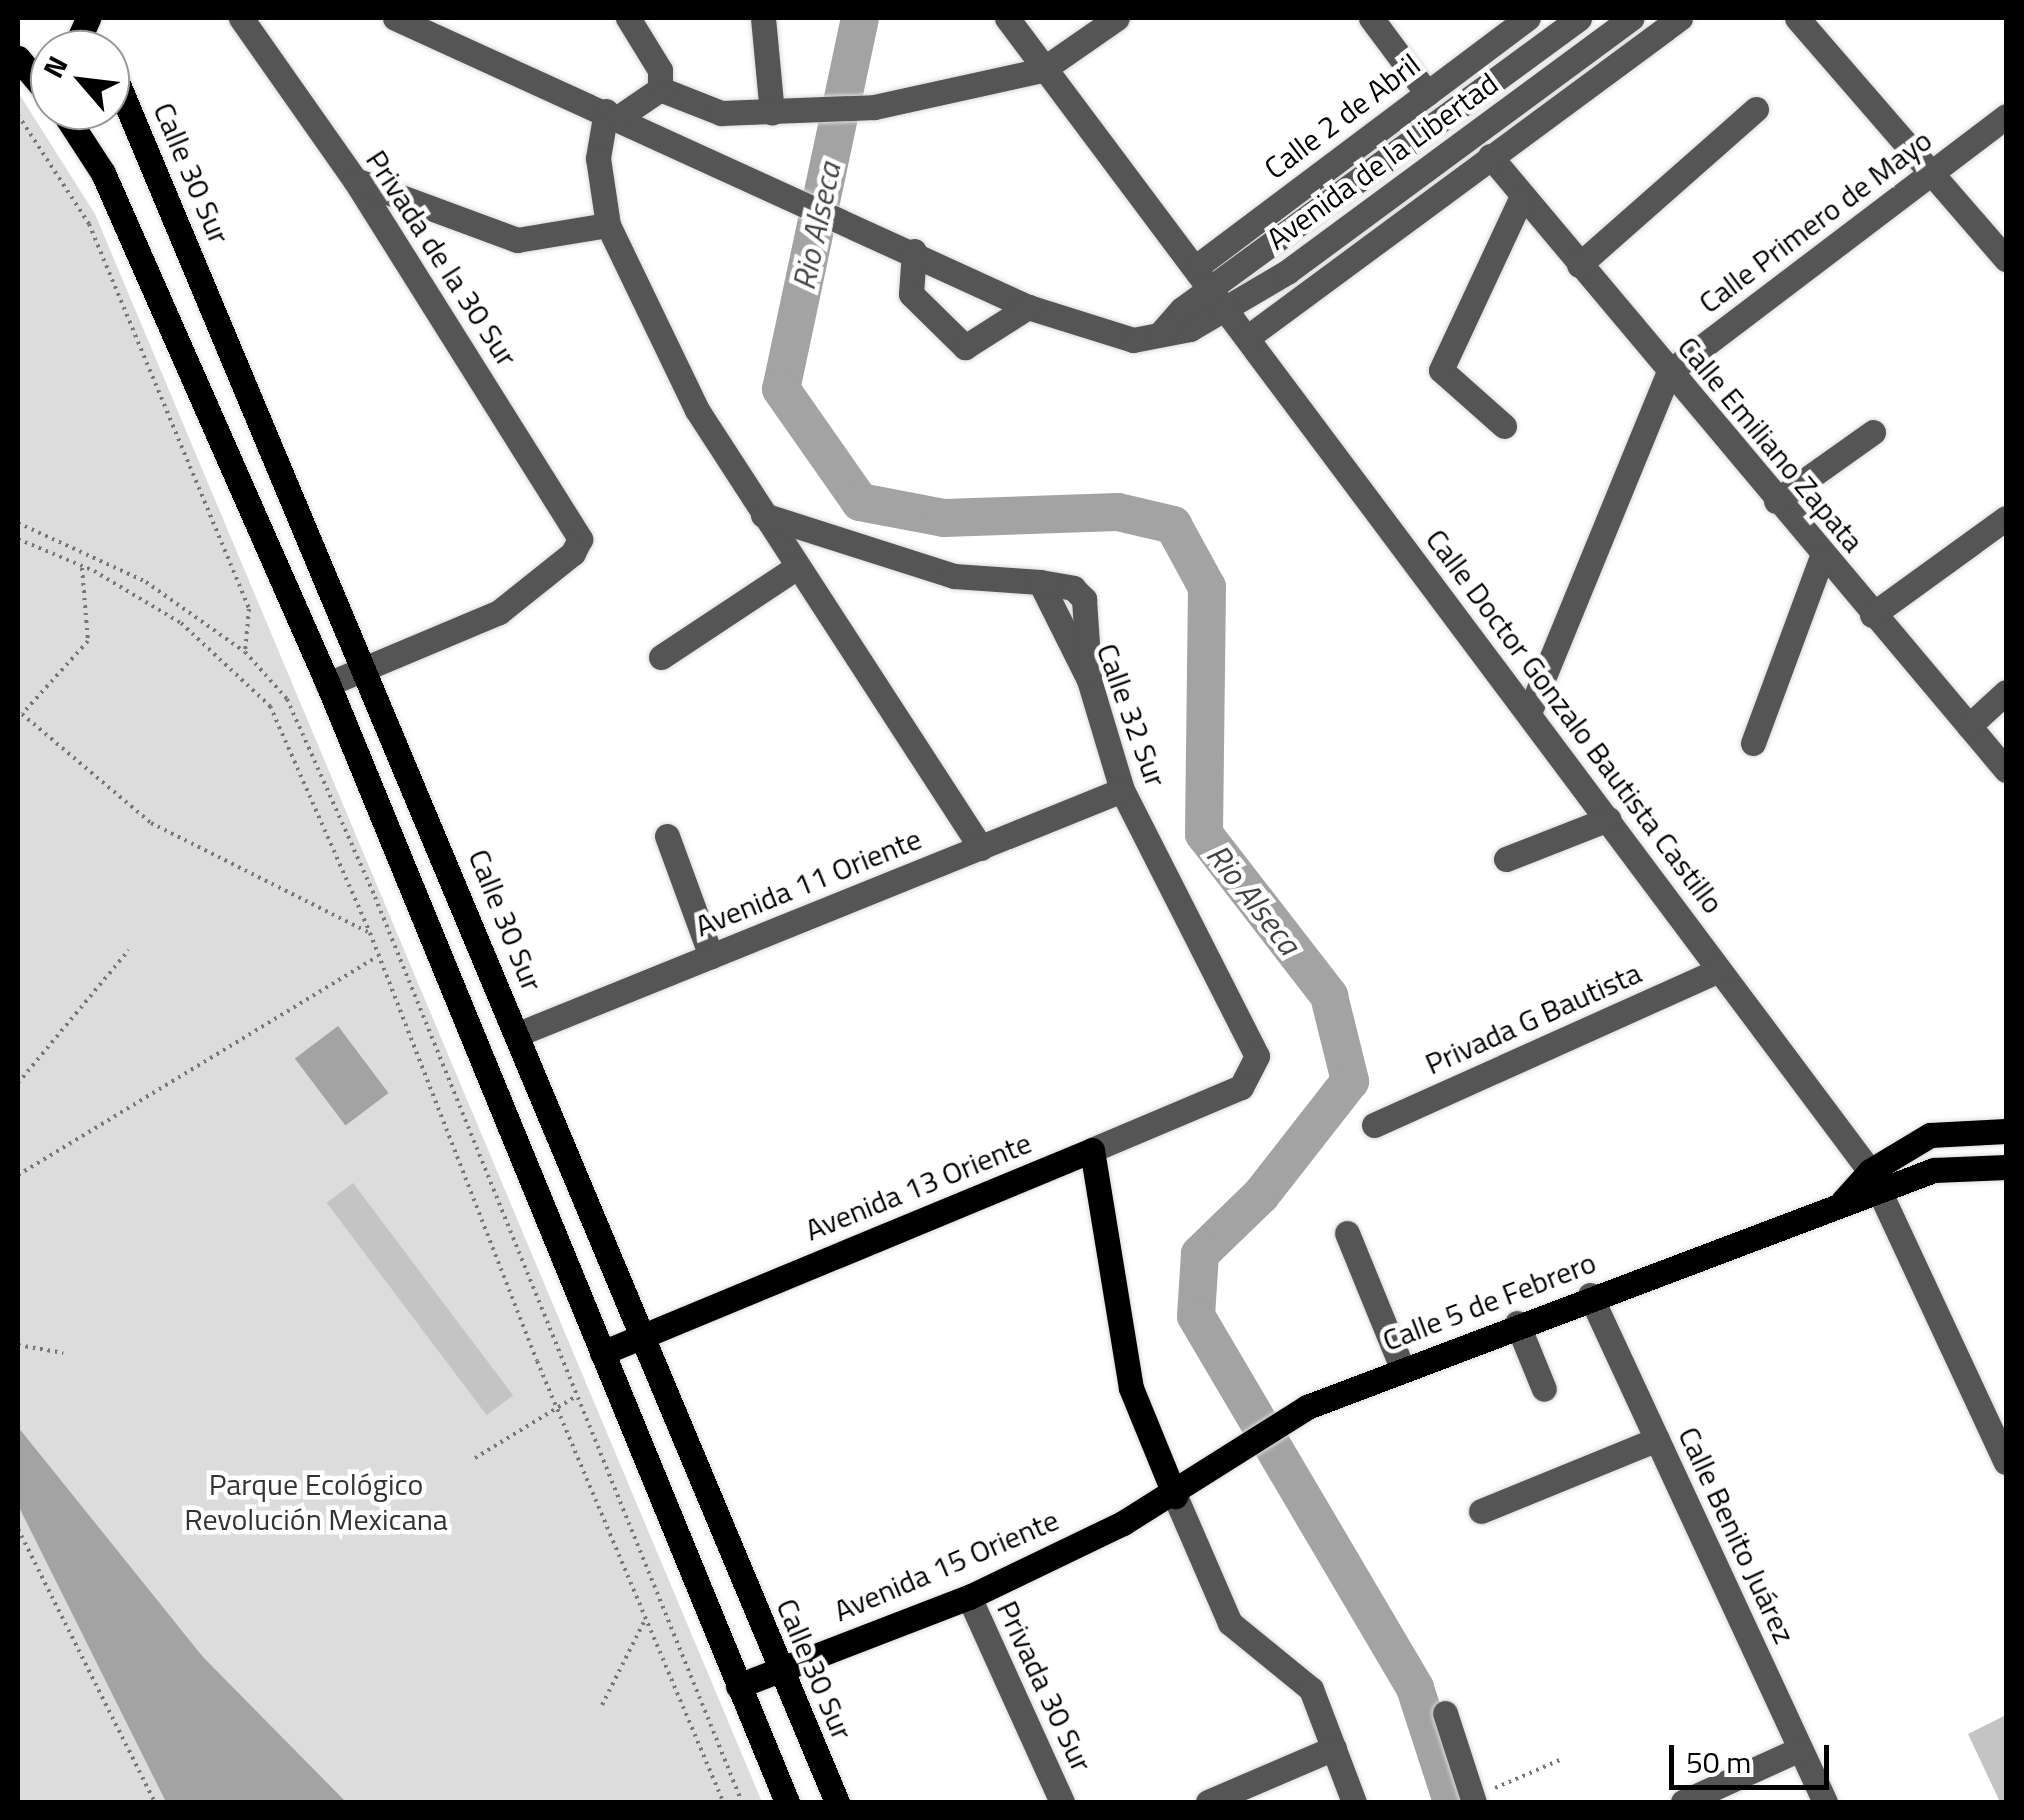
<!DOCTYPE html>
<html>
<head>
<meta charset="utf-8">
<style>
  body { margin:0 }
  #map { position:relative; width:2024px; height:1820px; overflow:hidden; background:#fff; font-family:"Titillium Web",sans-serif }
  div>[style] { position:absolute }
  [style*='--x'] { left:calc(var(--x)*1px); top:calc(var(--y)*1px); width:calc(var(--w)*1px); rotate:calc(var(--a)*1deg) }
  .green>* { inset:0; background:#dcdcdc }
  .water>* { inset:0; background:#a3a3a3; transform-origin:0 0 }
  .river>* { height:38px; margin:-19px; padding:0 19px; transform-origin:19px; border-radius:19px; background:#a3a3a3 }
  .building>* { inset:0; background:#c4c4c4; transform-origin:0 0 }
  .path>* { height:4px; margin-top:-2px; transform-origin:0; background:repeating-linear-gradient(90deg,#777 0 2.5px,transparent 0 7.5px) }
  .roads { filter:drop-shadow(0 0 2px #dbdbdb) drop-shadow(0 0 2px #dbdbdb) }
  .minor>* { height:25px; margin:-12.5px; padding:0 12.5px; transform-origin:12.5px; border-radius:12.5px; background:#555 }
  .major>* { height:25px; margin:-12.5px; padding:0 12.5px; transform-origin:12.5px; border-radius:12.5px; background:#000 }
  span { translate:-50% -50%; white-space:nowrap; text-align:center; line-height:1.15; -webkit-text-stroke:9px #fff; paint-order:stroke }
  .street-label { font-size:30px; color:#000 }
  .park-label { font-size:30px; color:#333 }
  .water-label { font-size:32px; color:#444; font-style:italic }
  .frame { position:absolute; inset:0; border:20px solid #000; pointer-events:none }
  .north { position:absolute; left:30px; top:30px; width:100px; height:100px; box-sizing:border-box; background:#fff; border:2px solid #999; border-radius:50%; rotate:298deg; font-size:28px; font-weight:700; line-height:40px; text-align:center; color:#000 }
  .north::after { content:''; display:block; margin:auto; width:35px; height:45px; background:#000; clip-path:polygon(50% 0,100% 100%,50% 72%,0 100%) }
  .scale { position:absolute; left:1669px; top:1745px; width:160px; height:45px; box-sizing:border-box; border:5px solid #000; border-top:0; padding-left:12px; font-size:30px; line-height:35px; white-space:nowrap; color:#000; -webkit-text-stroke:8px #fff; paint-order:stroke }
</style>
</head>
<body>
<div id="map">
  <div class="green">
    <i style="clip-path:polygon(18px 92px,95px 214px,762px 1802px,18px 1802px)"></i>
  </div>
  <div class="water">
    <i style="left:338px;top:1026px;width:84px;height:54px;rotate:53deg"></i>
    <i style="clip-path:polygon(18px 1427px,203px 1657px,346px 1802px,166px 1802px,18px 1505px)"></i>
  </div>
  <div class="river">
    <i style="--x:860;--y:18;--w:379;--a:102"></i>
    <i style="--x:781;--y:389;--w:138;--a:55"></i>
    <i style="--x:860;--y:502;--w:86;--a:10.8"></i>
    <i style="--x:944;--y:518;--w:174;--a:-2"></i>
    <i style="--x:1118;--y:512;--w:57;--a:13.3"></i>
    <i style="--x:1173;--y:525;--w:71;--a:61.3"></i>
    <i style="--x:1207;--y:587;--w:247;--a:90.7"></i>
    <i style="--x:1204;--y:834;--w:205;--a:52.3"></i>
    <i style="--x:1329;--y:996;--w:88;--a:76.1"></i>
    <i style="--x:1350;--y:1081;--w:145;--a:128"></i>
    <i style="--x:1261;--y:1195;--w:85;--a:136"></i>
    <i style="--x:1200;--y:1254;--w:62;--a:93.7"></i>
    <i style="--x:1196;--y:1316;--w:432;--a:59.5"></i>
    <i style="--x:1415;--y:1688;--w:120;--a:72"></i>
  </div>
  <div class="building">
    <i style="left:353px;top:1183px;width:266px;height:33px;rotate:53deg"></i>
    <i style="clip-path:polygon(2006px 1715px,2006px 1802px,2000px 1802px,1968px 1734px)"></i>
  </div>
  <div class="path">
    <i style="--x:18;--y:115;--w:130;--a:56.9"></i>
    <i style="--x:89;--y:224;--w:417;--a:67.4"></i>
    <i style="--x:249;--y:609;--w:43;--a:95.3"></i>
    <i style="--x:18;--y:523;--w:141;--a:24.7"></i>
    <i style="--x:146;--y:582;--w:121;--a:35.3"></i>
    <i style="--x:245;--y:652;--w:63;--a:48.2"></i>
    <i style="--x:287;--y:699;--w:217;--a:66"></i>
    <i style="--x:375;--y:897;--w:977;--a:67.93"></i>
    <i style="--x:18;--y:539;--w:82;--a:22.8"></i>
    <i style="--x:94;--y:571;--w:101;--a:30.9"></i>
    <i style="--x:181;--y:623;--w:122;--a:43"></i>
    <i style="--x:270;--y:706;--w:248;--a:66.2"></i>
    <i style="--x:370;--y:933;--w:459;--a:68.7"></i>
    <i style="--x:537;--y:1361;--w:479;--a:67.1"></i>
    <i style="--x:82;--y:568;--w:73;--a:85.3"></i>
    <i style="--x:88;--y:641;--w:98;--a:132.1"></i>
    <i style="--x:22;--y:714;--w:169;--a:40.2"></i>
    <i style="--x:151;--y:823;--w:245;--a:26.7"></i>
    <i style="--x:18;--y:1083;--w:173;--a:-50.2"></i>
    <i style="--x:18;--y:1175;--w:420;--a:-31.3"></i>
    <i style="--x:18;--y:1345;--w:46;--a:10.1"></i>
    <i style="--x:475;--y:1458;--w:117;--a:-31.4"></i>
    <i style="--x:18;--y:1529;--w:305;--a:63.4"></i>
    <i style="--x:602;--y:1705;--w:97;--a:-63.2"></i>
    <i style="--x:1495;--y:1788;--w:71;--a:-23.3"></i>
  </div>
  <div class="roads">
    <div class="minor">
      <i style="--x:241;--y:18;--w:198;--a:54.9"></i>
      <i style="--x:355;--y:180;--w:424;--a:57.9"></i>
      <i style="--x:580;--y:539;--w:16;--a:117"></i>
      <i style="--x:573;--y:553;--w:95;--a:141.4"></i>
      <i style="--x:499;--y:612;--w:186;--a:157.2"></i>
      <i style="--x:395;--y:18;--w:696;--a:24.54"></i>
      <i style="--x:1028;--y:307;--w:110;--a:17.4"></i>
      <i style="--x:1133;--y:340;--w:58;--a:-10.9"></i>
      <i style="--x:1190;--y:329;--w:113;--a:-30.4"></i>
      <i style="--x:1287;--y:272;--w:428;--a:-36.4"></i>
      <i style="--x:763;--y:18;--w:95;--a:84.6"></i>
      <i style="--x:1007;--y:18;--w:1440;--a:53.19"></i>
      <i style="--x:1870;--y:1171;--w:321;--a:65"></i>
      <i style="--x:1371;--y:18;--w:94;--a:53.3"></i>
      <i style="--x:1797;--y:18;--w:319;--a:49.1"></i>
      <i style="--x:660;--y:89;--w:66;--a:21.5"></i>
      <i style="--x:721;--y:113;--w:153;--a:-2.2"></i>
      <i style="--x:874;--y:107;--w:172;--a:-12.4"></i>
      <i style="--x:1042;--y:70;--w:91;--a:-34.7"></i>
      <i style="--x:606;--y:111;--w:48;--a:99.7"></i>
      <i style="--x:598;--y:158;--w:68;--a:81.5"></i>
      <i style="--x:608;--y:225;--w:205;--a:64.3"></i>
      <i style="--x:697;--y:410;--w:522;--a:57.04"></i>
      <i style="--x:619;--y:117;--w:50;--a:-34.3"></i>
      <i style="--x:660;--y:89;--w:19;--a:-90"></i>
      <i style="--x:660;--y:70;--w:61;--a:-121.6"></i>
      <i style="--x:1490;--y:156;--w:802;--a:49.96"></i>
      <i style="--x:355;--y:180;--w:173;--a:20.3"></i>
      <i style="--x:517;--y:240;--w:92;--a:-9.4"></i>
      <i style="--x:914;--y:251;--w:43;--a:94"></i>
      <i style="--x:911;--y:294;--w:76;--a:44.5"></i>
      <i style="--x:965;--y:347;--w:75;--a:-32.4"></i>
      <i style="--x:1579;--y:265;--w:236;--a:-41.4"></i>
      <i style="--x:1196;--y:267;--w:415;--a:-36.9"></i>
      <i style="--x:1160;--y:334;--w:33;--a:-49"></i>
      <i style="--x:1182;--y:309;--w:492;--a:-36.2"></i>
      <i style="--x:1248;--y:337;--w:537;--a:-36.44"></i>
      <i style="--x:1504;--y:426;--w:84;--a:-138.4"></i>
      <i style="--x:1441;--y:370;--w:192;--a:-65"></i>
      <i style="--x:1776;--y:501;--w:119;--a:-35.4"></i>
      <i style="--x:763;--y:515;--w:201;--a:17.7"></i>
      <i style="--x:954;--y:576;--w:86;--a:4"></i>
      <i style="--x:1040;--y:582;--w:110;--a:63.4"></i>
      <i style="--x:1089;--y:680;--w:115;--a:73.3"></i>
      <i style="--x:1122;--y:790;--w:298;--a:63.1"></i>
      <i style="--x:1257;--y:1056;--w:35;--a:117"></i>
      <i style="--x:1241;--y:1087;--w:162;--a:157.1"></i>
      <i style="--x:1040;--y:582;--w:34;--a:10"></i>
      <i style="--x:1073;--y:588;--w:16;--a:45"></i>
      <i style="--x:1084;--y:599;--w:76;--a:86.2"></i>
      <i style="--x:1872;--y:615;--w:165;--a:-35.9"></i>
      <i style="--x:661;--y:657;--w:163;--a:-33.5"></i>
      <i style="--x:1529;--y:713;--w:369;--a:-67.7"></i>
      <i style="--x:1669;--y:372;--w:423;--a:-37.2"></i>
      <i style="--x:1969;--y:726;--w:50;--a:-42.6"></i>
      <i style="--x:1753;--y:743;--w:199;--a:-69.7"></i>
      <i style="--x:667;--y:836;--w:128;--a:69.9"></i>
      <i style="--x:1506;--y:859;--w:110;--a:-21.4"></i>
      <i style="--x:518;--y:1034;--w:651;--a:-22"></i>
      <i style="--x:1374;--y:1125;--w:378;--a:-24.2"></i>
      <i style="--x:1347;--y:1233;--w:148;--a:67.8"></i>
      <i style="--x:1590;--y:1295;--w:559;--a:65.13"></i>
      <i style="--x:1517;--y:1323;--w:71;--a:67.8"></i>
      <i style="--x:1175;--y:1496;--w:138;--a:66.6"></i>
      <i style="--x:1230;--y:1623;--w:104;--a:39.2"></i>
      <i style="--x:1311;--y:1689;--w:121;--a:69.2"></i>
      <i style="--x:1481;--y:1511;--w:190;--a:-22.2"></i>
      <i style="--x:969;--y:1597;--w:225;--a:65.6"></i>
      <i style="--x:1445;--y:1713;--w:94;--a:72"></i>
      <i style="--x:1208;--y:1802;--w:137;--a:-23.2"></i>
      <i style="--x:1683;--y:1802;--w:128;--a:-24.4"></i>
    </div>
    <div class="major">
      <i style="--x:74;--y:50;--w:35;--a:-66"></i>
      <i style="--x:18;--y:58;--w:50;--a:49.9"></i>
      <i style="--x:110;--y:65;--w:1883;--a:67.29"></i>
      <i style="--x:62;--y:110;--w:75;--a:56.9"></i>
      <i style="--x:103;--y:173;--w:558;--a:66.24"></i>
      <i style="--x:328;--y:684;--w:1209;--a:67.68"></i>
      <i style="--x:1843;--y:1201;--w:40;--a:-48"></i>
      <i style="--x:1870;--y:1171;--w:70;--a:-31"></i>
      <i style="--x:1930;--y:1135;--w:76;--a:-3"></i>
      <i style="--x:602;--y:1353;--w:530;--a:-22.5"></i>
      <i style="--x:1092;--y:1150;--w:241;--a:80.7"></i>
      <i style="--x:1131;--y:1388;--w:117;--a:67.8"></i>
      <i style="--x:738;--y:1686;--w:248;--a:-21.1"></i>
      <i style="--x:969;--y:1597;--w:171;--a:-25.7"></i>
      <i style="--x:1123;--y:1523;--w:218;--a:-32.2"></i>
      <i style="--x:1307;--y:1407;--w:670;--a:-20.71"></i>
      <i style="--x:1934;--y:1170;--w:72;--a:-2.4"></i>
    </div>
  </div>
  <div class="street-label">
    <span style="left:1342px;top:116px;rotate:-37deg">Calle 2 de Abril</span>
    <span style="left:1382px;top:161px;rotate:-36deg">Avenida de la Libertad</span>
    <span style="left:192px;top:173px;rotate:67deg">Calle 30 Sur</span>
    <span style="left:1815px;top:221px;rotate:-37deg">Calle Primero de Mayo</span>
    <span style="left:442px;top:258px;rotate:57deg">Privada de la 30 Sur</span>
    <span style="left:1771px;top:444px;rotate:50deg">Calle Emiliano Zapata</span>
    <span style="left:1132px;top:715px;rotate:70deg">Calle 32 Sur</span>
    <span style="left:1575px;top:721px;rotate:53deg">Calle Doctor Gonzalo Bautista Castillo</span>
    <span style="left:808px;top:882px;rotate:-22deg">Avenida 11 Oriente</span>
    <span style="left:506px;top:920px;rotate:68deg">Calle 30 Sur</span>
    <span style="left:1533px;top:1018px;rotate:-24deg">Privada G Bautista</span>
    <span style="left:918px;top:1186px;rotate:-22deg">Avenida 13 Oriente</span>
    <span style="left:1489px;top:1301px;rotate:-21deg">Calle 5 de Febrero</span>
    <span style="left:1737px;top:1535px;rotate:65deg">Calle Benito Juárez</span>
    <span style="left:946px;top:1565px;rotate:-23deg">Avenida 15 Oriente</span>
    <span style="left:815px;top:1669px;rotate:67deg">Calle 30 Sur</span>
    <span style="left:1045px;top:1686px;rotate:65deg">Privada 30 Sur</span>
  </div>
  <div class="park-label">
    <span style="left:316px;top:1501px">Parque Ecológico<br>Revolución Mexicana</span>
  </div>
  <div class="water-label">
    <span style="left:816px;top:226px;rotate:-78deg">Rio Alseca</span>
    <span style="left:1254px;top:899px;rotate:52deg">Rio Alseca</span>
  </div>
  <div class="frame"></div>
  <div class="north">N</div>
  <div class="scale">50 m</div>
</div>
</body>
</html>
